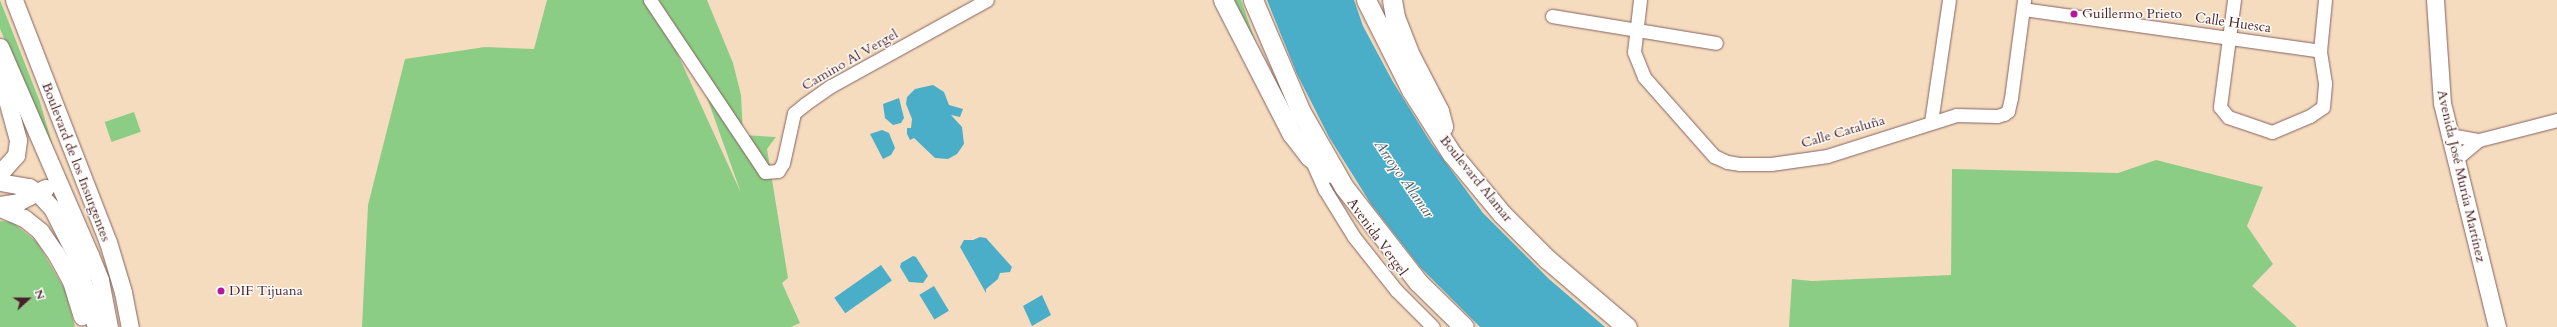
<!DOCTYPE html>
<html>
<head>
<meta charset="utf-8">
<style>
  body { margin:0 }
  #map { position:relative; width:2557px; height:327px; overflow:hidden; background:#f5dcbf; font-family:Cardo,serif }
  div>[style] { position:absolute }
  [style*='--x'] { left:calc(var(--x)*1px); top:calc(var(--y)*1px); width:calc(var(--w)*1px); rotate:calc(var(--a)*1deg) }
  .green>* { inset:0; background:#8ccd86; transform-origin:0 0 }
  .water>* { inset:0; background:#4aaec9; transform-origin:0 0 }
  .roads { filter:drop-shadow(0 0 1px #86615f) drop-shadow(0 0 1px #86615f) }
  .minor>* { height:13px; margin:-6.5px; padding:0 6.5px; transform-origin:6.5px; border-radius:6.5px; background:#fff }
  .major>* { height:17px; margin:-8.5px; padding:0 8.5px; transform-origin:8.5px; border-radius:8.5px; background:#fff }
  .highway>* { height:19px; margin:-9.5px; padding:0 9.5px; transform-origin:9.5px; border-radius:9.5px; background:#fff }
  .dots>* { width:11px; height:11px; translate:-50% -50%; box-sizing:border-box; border:2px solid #fdfcf7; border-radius:50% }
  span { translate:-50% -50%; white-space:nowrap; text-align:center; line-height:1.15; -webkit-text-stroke:3px #fdfcf7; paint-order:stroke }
  .poi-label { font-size:14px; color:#4a1f2b }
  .left { translate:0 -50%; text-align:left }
  .street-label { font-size:14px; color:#4a1f2b }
  .water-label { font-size:15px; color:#4a586a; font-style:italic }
  .north { position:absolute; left:8px; top:279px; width:40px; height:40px; -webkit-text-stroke:3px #fdfcf7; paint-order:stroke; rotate:69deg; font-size:11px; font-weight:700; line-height:16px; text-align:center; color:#4a1f2b }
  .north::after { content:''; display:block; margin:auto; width:14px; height:18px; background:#4a1f2b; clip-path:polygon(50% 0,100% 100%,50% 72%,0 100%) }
</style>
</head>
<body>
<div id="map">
  <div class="green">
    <i style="clip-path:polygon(0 0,40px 102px,54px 150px,0 29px)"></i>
    <i style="clip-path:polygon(547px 0,649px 0,659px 13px,741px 193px,699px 75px,659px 0,707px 0,733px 63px,741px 95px,743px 135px,776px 137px,767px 149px,788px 278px,782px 283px,800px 323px,791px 327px,362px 327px,368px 205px,405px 59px,485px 47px,534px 49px)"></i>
    <i style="clip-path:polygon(1233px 0,1241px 0,1258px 49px)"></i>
    <i style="left:134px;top:112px;width:21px;height:31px;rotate:71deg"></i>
    <i style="clip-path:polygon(2156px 160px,2263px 187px,2247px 226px,2273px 264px,2252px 286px,2297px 327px,1789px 327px,1792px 279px,1812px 281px,1951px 275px,1952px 169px,2118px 173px)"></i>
    <i style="clip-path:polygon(0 221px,12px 222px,37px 242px,65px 290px,75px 327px,0 327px)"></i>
  </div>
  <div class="water">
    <i style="clip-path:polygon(1267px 0,1354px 0,1363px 26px,1393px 82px,1431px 143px,1483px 213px,1549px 279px,1605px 327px,1480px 327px,1421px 268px,1371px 204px,1329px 137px,1297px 74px)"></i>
    <i style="clip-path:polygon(933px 85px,944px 92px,949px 105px,963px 109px,960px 117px,951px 115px,962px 127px,964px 144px,957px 154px,948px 159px,935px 158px,914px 138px,910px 140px,907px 134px,907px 128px,911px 128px,912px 119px,906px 104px,907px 97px,915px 89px)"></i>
    <i style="clip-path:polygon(899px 98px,904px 118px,901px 123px,893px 125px,885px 118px,883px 104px)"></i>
    <i style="clip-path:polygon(882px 130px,889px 133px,895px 148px,891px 155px,883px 159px,870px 134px)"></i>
    <i style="clip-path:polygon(980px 237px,986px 238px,1012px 267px,1010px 272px,1000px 273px,998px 279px,986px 289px,986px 293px,960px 247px,964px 240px,973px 240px)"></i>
    <i style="clip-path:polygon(913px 256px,916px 257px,928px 276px,923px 283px,909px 282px,900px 267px,901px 263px)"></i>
    <i style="left:881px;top:265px;width:19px;height:57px;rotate:55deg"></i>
    <i style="left:934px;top:286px;width:29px;height:17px;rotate:59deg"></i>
    <i style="clip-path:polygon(1042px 295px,1051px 315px,1032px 326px,1023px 306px)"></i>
  </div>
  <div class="roads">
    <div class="minor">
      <i style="--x:650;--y:0;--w:207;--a:56.2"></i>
      <i style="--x:765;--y:172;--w:13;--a:-4"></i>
      <i style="--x:778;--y:171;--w:9;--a:-58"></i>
      <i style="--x:783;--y:163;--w:51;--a:-77.6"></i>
      <i style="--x:794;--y:113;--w:14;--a:-39"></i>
      <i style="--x:805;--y:104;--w:32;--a:-35"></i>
      <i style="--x:831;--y:86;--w:178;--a:-28.9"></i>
      <i style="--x:1640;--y:0;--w:52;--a:96.6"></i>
      <i style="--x:1634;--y:52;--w:27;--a:68"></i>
      <i style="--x:1644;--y:77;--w:106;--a:48.5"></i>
      <i style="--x:1714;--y:156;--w:14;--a:25"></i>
      <i style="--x:1727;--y:162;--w:12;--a:9"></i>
      <i style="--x:1739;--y:164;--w:32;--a:0"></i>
      <i style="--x:1771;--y:164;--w:57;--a:-8.1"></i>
      <i style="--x:1827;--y:156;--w:135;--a:-17.6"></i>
      <i style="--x:1956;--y:115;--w:41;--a:1.4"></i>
      <i style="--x:1997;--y:116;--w:7;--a:-16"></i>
      <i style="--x:2004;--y:114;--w:5;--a:-37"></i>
      <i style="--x:2008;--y:111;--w:13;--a:-77"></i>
      <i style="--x:2011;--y:98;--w:99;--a:-82.4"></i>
      <i style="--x:2234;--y:0;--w:108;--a:97.5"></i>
      <i style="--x:2220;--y:107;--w:13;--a:51"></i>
      <i style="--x:2228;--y:117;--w:46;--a:18.8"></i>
      <i style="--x:2272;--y:132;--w:41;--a:-22.8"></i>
      <i style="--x:2310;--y:116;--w:16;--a:-35"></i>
      <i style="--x:2323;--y:107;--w:24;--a:-85"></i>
      <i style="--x:2325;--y:83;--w:32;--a:-99"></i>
      <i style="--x:2320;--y:51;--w:51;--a:-84.4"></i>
      <i style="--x:2023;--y:9;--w:300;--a:8"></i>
      <i style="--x:1552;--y:16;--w:166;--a:9.3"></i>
      <i style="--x:1931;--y:122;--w:123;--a:-81.6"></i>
      <i style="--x:2450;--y:135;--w:29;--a:10"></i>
      <i style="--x:2479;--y:140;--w:81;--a:-14.4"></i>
      <i style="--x:1311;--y:159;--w:34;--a:66"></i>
      <i style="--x:1325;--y:190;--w:55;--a:58.3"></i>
      <i style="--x:1354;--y:237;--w:68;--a:51.6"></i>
      <i style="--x:1396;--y:290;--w:52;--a:45"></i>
      <i style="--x:2456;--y:159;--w:30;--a:-40"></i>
    </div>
    <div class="major">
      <i style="--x:14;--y:0;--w:260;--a:68.8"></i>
      <i style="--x:108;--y:242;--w:52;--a:73.3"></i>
      <i style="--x:123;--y:292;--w:36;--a:79"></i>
      <i style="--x:2435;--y:0;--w:103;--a:86.1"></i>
      <i style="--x:2442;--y:103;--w:231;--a:76.2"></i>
      <i style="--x:0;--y:47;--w:227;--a:66.6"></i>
      <i style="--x:90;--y:255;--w:27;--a:68"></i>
      <i style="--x:100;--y:280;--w:48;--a:79.2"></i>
      <i style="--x:0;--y:173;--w:24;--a:-48"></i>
      <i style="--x:16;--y:155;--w:15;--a:-82"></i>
      <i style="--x:18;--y:140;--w:68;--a:-105.3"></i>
      <i style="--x:0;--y:74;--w:14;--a:-86"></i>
      <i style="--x:0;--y:182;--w:29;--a:10"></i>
      <i style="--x:29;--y:187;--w:11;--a:34"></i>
      <i style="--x:38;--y:193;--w:21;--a:47"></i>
      <i style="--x:52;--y:208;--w:49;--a:63.4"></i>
      <i style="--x:74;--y:252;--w:78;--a:73.7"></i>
      <i style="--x:0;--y:205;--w:18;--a:-9"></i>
      <i style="--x:18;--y:202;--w:31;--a:-27"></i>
      <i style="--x:0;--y:208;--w:26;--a:23"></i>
      <i style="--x:24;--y:218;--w:21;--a:39"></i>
      <i style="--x:40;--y:231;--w:28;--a:55"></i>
      <i style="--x:56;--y:254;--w:31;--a:61"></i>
      <i style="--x:71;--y:281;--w:37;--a:73"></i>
    </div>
    <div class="highway">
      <i style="--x:1223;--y:0;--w:151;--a:62.8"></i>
      <i style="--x:1292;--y:134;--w:28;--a:52"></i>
      <i style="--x:1309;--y:156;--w:26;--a:40"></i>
      <i style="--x:1253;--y:0;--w:122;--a:66.8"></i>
      <i style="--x:1301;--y:112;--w:86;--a:60.2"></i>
      <i style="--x:1344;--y:187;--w:120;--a:52.1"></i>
      <i style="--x:1418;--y:282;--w:64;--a:44.4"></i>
      <i style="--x:1366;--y:0;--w:101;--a:63.4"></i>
      <i style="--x:1411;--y:90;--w:76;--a:57.4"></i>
      <i style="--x:1452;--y:154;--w:78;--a:50.2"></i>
      <i style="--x:1502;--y:214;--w:64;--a:45"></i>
      <i style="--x:1547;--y:259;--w:105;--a:40.4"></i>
      <i style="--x:1392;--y:0;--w:17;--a:80"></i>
      <i style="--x:1395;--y:17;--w:41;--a:68.5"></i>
      <i style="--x:1410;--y:55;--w:63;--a:62.6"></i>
      <i style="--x:1439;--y:111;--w:16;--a:75"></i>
    </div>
  </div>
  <div class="dots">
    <i style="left:2074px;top:14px;background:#b5179e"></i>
    <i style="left:221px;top:291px;background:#b5179e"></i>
  </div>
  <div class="poi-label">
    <span class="left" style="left:2082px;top:14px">Guillermo Prieto</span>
    <span class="left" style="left:229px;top:291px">DIF Tijuana</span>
  </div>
  <div class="street-label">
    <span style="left:2233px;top:23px;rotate:8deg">Calle Huesca</span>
    <span style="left:850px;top:60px;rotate:-30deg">Camino Al Vergel</span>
    <span style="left:1843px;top:132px;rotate:-16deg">Calle Cataluña</span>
    <span style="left:76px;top:162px;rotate:69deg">Boulevard de los Insurgentes</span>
    <span style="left:2461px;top:176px;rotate:77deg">Avenida José Murúa Martínez</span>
    <span style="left:1476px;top:179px;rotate:51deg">Boulevard Alamar</span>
    <span style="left:1377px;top:237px;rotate:54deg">Avenida Vergel</span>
  </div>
  <div class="water-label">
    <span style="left:1404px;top:179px;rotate:55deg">Arroyo Alamar</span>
  </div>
  <div class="north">N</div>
</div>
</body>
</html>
